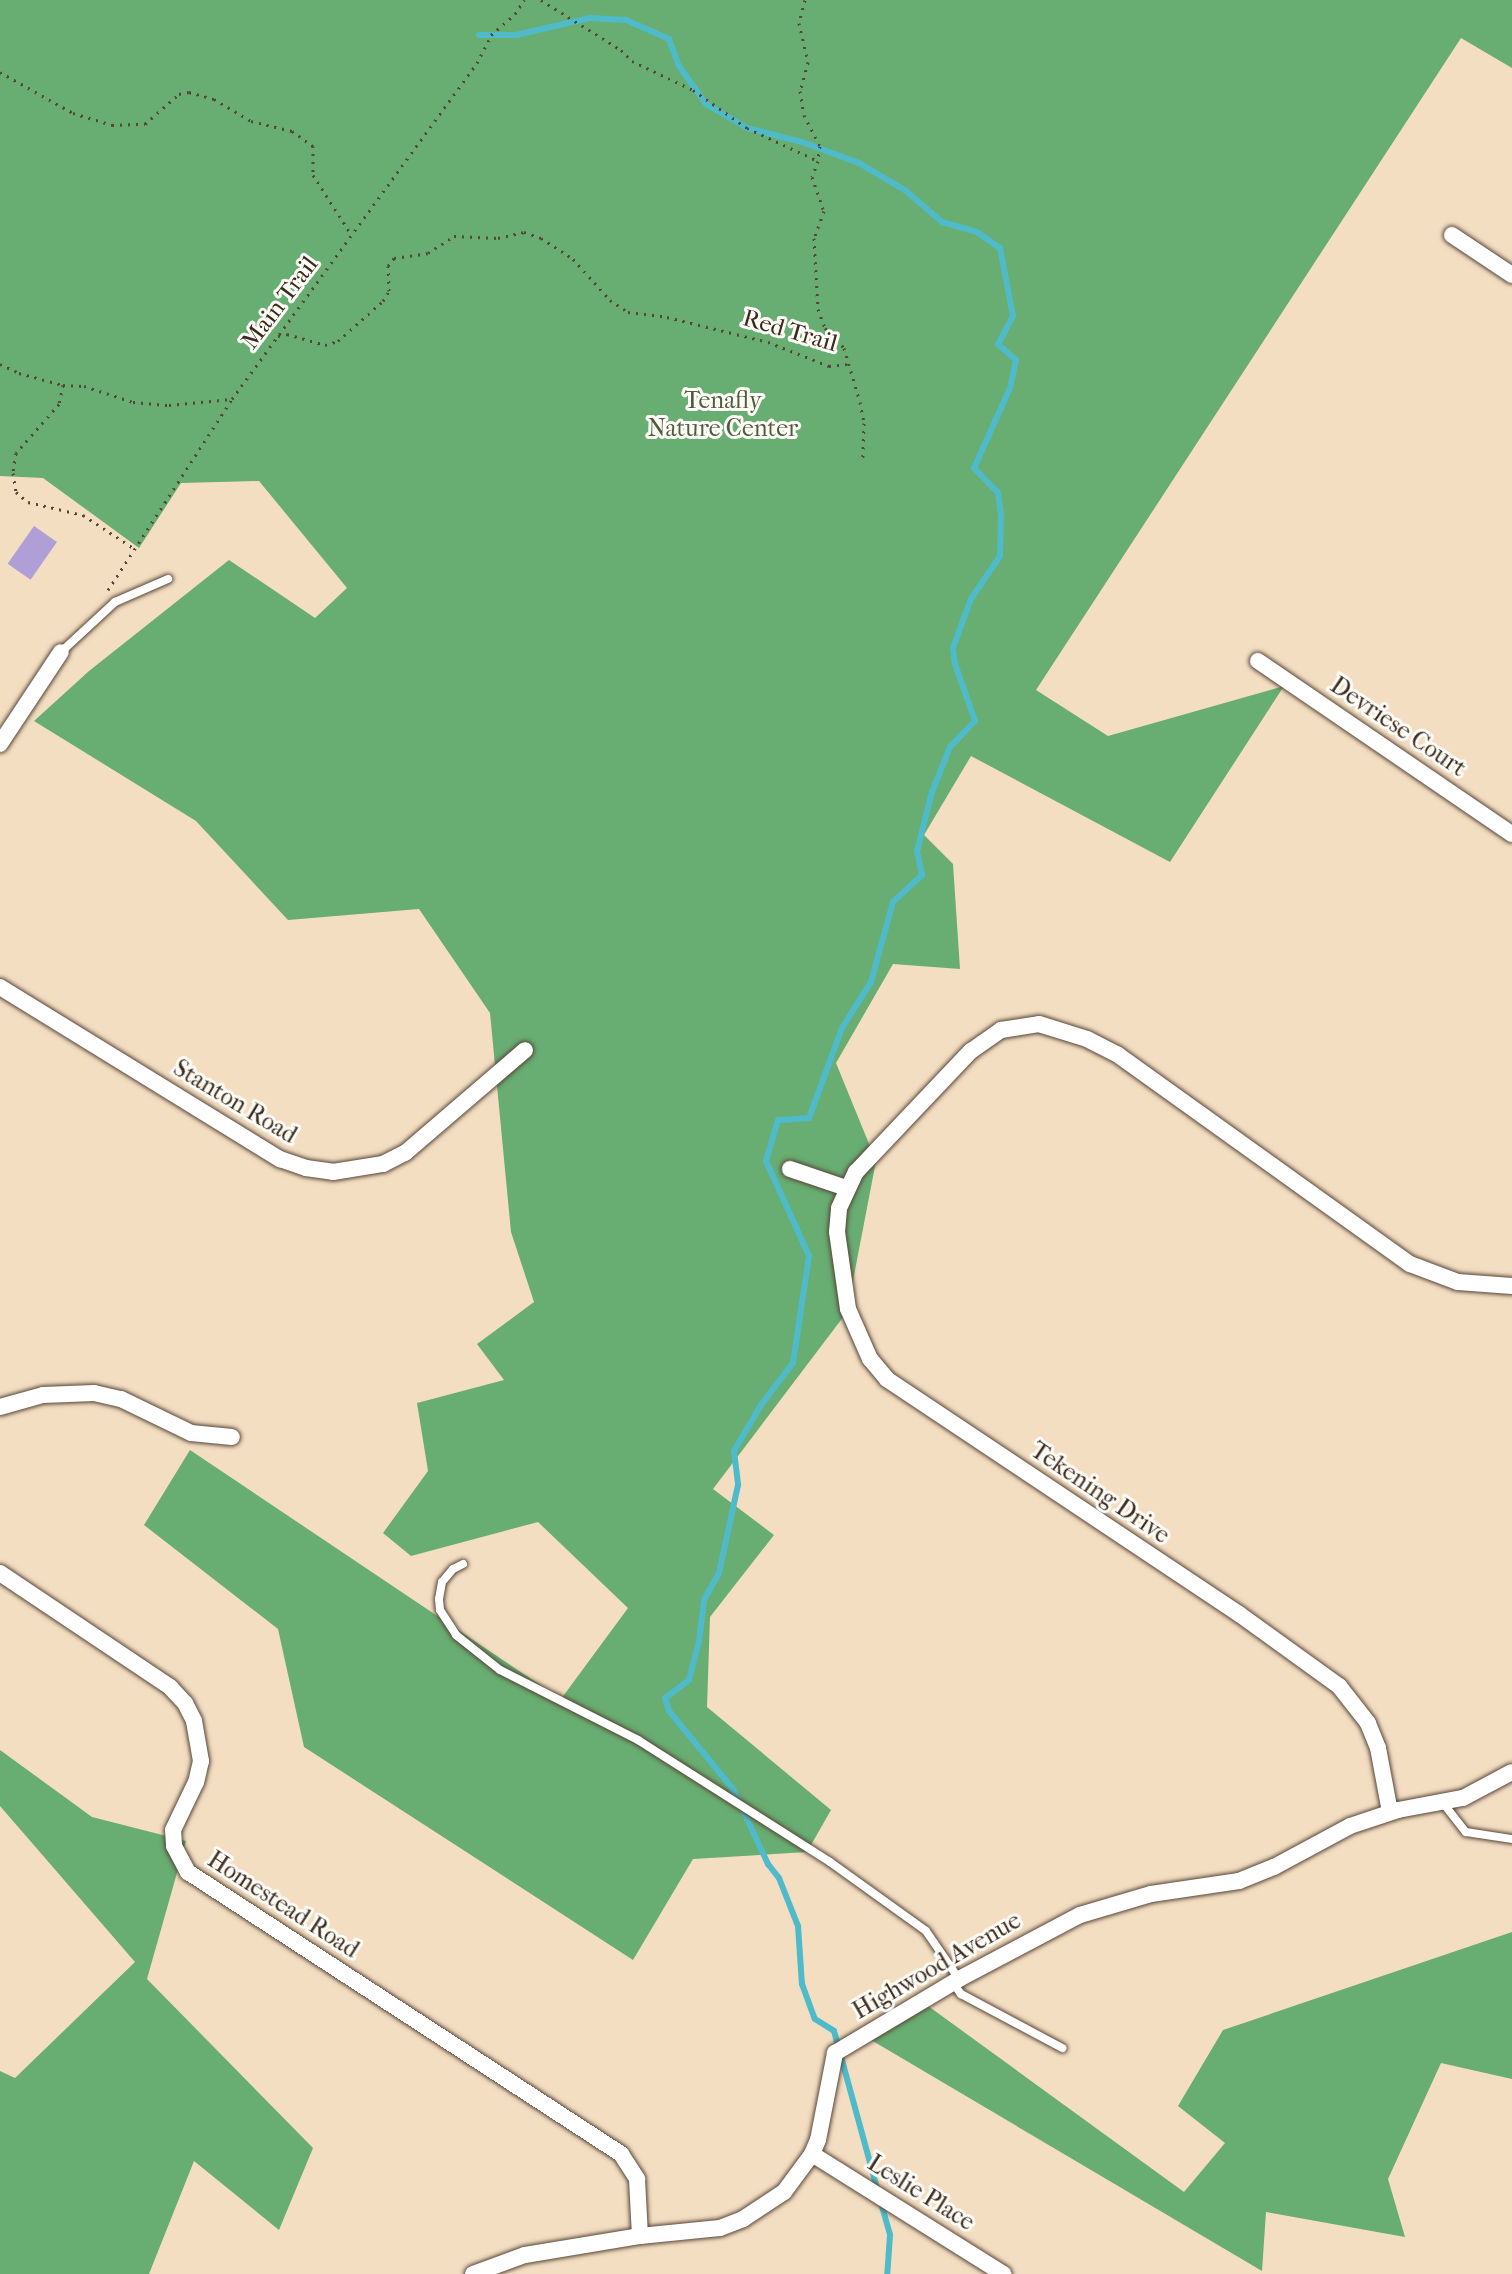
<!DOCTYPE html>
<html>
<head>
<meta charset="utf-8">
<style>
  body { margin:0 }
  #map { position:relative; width:1512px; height:2274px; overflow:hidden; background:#f3dec2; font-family:"IM FELL French Canon",serif }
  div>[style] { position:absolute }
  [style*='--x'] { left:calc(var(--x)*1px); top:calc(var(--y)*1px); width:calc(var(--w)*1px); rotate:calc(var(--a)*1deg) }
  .forest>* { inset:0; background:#68ad72 }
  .stream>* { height:6px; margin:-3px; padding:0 3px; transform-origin:3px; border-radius:3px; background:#4fbbca }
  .building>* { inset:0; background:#af9fd6; transform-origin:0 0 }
  .path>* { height:3px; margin-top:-1.5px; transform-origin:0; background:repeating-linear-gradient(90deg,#574537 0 2px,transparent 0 8px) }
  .roads { filter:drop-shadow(0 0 2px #574537) drop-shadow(0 0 2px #574537) }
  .service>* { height:8px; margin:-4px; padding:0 4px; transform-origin:4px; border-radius:4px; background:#fff }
  .minor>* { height:16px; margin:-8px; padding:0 8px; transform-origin:8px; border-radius:8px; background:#fff }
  span { translate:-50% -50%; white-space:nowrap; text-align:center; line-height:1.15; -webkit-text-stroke:6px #fdfcf7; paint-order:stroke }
  .street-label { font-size:24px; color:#3b2a1e }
  .park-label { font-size:24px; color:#505a3d }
</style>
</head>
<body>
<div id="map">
  <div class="forest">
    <i style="clip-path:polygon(0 0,1512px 0,1512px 68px,1461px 38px,1036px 690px,1108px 736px,1284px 686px,1170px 862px,971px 756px,924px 835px,953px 864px,960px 969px,893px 964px,836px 1063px,876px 1161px,847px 1312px,713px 1489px,774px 1535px,710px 1617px,707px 1707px,831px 1810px,807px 1852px,693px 1859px,633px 1960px,304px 1747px,278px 1629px,144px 1525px,190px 1450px,561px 1699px,628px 1608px,538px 1522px,411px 1556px,383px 1533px,428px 1471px,417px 1403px,504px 1380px,477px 1344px,534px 1302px,511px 1232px,490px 1013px,419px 909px,288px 920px,196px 821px,34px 721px,89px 671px,229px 560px,315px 618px,347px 588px,259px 481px,181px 483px,139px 548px,43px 478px,0 476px)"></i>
    <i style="clip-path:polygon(0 1750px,92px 1817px,186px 1841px,147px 1979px,313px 2148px,279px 2230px,194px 2161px,149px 2274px,0 2274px,0 2071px,15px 2078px,135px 1962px,0 1806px)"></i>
    <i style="clip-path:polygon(1512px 1932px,1512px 2079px,1441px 2063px,1388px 2179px,1405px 2237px,1266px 2212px,1262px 2271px,866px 2037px,924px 2003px,1184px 2192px,1225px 2143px,1178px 2106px,1223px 2030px)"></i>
  </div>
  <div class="stream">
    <i style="--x:479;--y:35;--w:37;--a:0"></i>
    <i style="--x:516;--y:35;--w:76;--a:-12.9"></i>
    <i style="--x:590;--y:18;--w:36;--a:3"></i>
    <i style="--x:626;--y:20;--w:47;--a:23.8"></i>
    <i style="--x:669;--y:39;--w:29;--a:70"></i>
    <i style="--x:679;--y:66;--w:47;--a:54.6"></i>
    <i style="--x:706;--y:104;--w:48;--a:30.3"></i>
    <i style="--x:747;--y:128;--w:57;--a:14.3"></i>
    <i style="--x:802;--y:142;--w:61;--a:20.2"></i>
    <i style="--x:859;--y:163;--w:55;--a:30.8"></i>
    <i style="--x:906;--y:191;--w:48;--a:40.7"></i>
    <i style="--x:942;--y:222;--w:36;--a:16"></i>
    <i style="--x:977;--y:232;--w:28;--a:35"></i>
    <i style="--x:1000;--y:248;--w:69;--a:79.2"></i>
    <i style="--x:1013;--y:316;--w:32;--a:118"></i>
    <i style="--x:998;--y:344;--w:24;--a:42"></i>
    <i style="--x:1016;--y:360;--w:29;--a:102"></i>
    <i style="--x:1010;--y:388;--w:88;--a:114.2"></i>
    <i style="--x:974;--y:468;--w:35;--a:46"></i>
    <i style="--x:998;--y:493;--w:22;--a:82"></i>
    <i style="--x:1001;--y:515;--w:41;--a:91.4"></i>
    <i style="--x:1000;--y:556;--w:52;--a:124"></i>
    <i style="--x:971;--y:599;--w:52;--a:110.2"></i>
    <i style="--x:953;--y:648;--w:16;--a:83"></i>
    <i style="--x:955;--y:664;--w:60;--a:70.7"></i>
    <i style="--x:975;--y:721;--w:36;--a:134"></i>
    <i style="--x:950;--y:747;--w:48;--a:111.8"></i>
    <i style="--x:932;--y:792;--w:61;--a:104.3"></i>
    <i style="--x:917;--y:851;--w:25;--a:78"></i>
    <i style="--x:922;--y:875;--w:40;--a:137"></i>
    <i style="--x:893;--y:902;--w:83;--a:105.4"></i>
    <i style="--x:871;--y:982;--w:54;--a:122.2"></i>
    <i style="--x:842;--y:1028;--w:96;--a:110.1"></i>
    <i style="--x:809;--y:1118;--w:31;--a:176"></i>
    <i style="--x:778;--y:1120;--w:43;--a:106.3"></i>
    <i style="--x:766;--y:1161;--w:104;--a:65.6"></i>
    <i style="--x:809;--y:1256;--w:108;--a:98.5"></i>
    <i style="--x:793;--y:1363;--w:53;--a:127.3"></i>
    <i style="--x:761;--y:1405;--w:53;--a:120.4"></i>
    <i style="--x:734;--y:1451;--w:34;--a:83"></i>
    <i style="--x:738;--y:1485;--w:90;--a:102.2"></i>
    <i style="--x:719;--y:1573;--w:31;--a:119"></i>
    <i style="--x:704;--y:1600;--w:42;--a:96.8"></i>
    <i style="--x:699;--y:1642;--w:39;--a:105"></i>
    <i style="--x:689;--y:1680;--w:30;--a:143"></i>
    <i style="--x:665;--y:1698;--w:14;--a:73"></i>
    <i style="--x:669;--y:1711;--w:101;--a:50.6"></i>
    <i style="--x:733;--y:1789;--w:83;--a:65"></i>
    <i style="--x:768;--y:1864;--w:18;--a:52"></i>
    <i style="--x:779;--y:1878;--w:52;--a:68.4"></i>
    <i style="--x:798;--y:1926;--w:58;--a:86.1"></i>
    <i style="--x:802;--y:1984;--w:37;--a:70"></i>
    <i style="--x:815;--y:2019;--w:22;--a:32"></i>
    <i style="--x:834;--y:2031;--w:167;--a:74.7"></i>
    <i style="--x:881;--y:2203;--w:33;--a:74"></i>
    <i style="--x:890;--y:2235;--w:39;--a:94"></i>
  </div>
  <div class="building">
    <i style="left:34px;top:526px;width:28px;height:46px;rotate:35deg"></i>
  </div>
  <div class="path">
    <i style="--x:541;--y:0;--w:94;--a:32"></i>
    <i style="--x:621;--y:50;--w:16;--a:45"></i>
    <i style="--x:632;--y:61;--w:68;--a:25.4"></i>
    <i style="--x:693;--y:90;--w:66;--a:35.1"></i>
    <i style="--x:747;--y:128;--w:78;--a:24.9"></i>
    <i style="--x:818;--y:161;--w:17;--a:111"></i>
    <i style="--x:812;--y:177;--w:36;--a:71"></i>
    <i style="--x:824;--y:211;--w:29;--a:110"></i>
    <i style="--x:814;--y:238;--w:71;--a:86.8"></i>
    <i style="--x:818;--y:309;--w:20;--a:70"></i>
    <i style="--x:825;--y:328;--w:28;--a:46"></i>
    <i style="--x:844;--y:348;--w:56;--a:73.5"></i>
    <i style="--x:860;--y:402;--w:21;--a:79"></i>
    <i style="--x:864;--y:423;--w:38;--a:92"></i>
    <i style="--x:805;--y:0;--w:24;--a:105"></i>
    <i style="--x:799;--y:23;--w:40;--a:77"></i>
    <i style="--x:808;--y:62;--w:30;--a:105"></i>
    <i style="--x:800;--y:91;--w:24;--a:81"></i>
    <i style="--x:804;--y:115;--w:35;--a:63"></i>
    <i style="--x:820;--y:146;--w:13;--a:99"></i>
    <i style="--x:0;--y:72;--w:84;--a:29.3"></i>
    <i style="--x:73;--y:113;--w:41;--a:17.1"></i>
    <i style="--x:112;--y:125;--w:33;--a:-2"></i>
    <i style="--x:145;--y:124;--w:45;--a:-41.4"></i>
    <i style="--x:179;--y:94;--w:10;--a:-11"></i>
    <i style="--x:189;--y:92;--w:26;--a:16"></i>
    <i style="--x:214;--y:99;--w:43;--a:30.7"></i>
    <i style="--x:251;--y:121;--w:42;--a:13.7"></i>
    <i style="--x:292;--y:131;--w:26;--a:36"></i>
    <i style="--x:313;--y:146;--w:29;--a:90"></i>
    <i style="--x:313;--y:175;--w:70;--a:57.2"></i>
    <i style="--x:278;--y:336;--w:9;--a:-13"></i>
    <i style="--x:287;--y:334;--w:40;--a:16"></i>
    <i style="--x:325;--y:345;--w:14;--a:-17"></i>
    <i style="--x:338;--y:341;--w:60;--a:-41.6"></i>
    <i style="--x:383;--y:301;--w:12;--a:-59"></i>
    <i style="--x:389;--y:291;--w:25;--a:-92"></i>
    <i style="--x:388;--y:266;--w:10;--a:-53"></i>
    <i style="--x:394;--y:258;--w:34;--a:-8"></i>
    <i style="--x:428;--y:253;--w:31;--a:-33"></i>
    <i style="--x:454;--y:236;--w:44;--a:2.6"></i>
    <i style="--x:498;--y:238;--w:27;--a:-13"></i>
    <i style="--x:524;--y:232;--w:18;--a:19"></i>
    <i style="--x:541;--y:238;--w:38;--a:33"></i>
    <i style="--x:573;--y:259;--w:55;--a:47.9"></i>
    <i style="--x:610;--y:300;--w:22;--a:34"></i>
    <i style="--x:628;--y:312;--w:39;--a:7"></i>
    <i style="--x:667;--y:317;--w:104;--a:13.9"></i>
    <i style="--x:768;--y:342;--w:66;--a:21.5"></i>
    <i style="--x:829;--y:366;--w:18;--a:-6"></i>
    <i style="--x:0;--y:364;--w:21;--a:25"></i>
    <i style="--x:19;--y:373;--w:46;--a:15.3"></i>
    <i style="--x:63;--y:385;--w:21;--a:3"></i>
    <i style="--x:84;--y:386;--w:52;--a:18.1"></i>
    <i style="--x:133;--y:402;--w:36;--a:5"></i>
    <i style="--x:169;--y:405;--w:63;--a:-5.4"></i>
    <i style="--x:63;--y:385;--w:19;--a:102"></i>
    <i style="--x:59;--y:404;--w:65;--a:131.3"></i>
    <i style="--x:16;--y:453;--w:20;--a:99"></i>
    <i style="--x:13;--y:473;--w:19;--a:81"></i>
    <i style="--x:16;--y:492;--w:16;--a:40"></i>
    <i style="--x:28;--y:502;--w:57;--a:13.3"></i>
    <i style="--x:83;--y:515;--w:62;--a:33.2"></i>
    <i style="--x:108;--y:590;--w:228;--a:-57"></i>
    <i style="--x:232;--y:399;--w:416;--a:-53.9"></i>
    <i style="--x:477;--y:63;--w:31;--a:-63"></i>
    <i style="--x:491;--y:35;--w:32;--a:-41"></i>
    <i style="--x:515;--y:14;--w:17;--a:-57"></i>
  </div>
  <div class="roads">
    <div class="service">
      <i style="--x:61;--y:652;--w:74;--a:-42.8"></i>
      <i style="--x:115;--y:602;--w:58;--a:-23.5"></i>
      <i style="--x:463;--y:1564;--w:11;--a:153"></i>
      <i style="--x:453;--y:1569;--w:17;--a:130"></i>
      <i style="--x:442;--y:1582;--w:17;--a:100"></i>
      <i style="--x:439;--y:1599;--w:11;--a:85"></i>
      <i style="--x:440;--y:1610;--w:30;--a:57"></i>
      <i style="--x:456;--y:1635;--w:56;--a:38.5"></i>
      <i style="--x:500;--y:1670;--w:155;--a:26.9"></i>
      <i style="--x:638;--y:1740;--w:227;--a:32.4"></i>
      <i style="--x:830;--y:1862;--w:118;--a:35.7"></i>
      <i style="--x:926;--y:1931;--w:58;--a:55.5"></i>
      <i style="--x:1443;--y:1803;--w:37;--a:52"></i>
      <i style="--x:1466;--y:1832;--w:47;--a:8.7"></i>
      <i style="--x:953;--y:1983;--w:14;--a:54"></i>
      <i style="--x:961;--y:1994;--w:115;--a:28.1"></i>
    </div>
    <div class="minor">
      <i style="--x:1452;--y:235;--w:72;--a:33.7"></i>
      <i style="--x:1258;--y:661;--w:307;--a:34.3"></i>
      <i style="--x:0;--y:744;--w:110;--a:-56.5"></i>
      <i style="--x:0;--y:987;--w:329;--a:31.6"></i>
      <i style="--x:280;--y:1159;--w:28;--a:19"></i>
      <i style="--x:306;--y:1168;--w:27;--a:8"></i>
      <i style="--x:333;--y:1172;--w:51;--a:-9.1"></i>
      <i style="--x:383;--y:1164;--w:25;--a:-27"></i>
      <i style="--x:405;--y:1153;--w:158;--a:-40.6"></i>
      <i style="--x:790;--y:1169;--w:59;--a:18.7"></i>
      <i style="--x:0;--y:1407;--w:45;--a:-15.6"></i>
      <i style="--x:43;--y:1395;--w:51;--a:-2.2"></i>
      <i style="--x:94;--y:1393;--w:28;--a:13"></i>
      <i style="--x:121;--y:1399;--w:78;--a:25.9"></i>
      <i style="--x:191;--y:1433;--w:41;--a:5.6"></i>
      <i style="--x:0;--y:1573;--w:205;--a:33.8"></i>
      <i style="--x:170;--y:1687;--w:22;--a:47"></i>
      <i style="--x:185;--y:1703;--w:20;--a:63"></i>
      <i style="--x:194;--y:1721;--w:41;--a:80.1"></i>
      <i style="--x:201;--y:1761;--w:22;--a:103"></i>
      <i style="--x:196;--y:1782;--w:53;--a:115.6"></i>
      <i style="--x:173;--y:1830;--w:16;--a:86"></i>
      <i style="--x:174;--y:1846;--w:30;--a:62"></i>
      <i style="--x:188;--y:1872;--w:517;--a:33.07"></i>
      <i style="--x:621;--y:2154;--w:30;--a:57"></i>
      <i style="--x:637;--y:2179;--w:57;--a:87"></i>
      <i style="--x:1390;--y:1812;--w:65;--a:-100.6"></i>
      <i style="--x:1378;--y:1748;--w:27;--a:-112"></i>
      <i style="--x:1368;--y:1723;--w:47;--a:-128.1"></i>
      <i style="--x:1339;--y:1686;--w:123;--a:-144.2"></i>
      <i style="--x:1239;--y:1614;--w:423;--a:-146.3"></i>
      <i style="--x:887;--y:1379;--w:26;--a:-130"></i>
      <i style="--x:870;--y:1359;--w:55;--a:-113.7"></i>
      <i style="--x:848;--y:1309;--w:78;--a:-98.1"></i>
      <i style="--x:837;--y:1232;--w:24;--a:-85"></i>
      <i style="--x:839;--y:1208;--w:40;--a:-65"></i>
      <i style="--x:856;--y:1172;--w:167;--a:-46.5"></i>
      <i style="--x:971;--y:1051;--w:37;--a:-35"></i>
      <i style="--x:1001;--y:1030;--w:38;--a:-9"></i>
      <i style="--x:1039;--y:1024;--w:50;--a:17.4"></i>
      <i style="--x:1087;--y:1039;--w:35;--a:27"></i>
      <i style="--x:1118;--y:1055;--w:359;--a:35.6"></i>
      <i style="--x:1410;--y:1264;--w:51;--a:20.6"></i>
      <i style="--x:1458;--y:1282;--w:54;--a:4.2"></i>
      <i style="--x:812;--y:2154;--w:226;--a:32.1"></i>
      <i style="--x:473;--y:2274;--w:55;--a:-20.1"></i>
      <i style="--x:525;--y:2255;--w:117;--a:-9.4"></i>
      <i style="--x:640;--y:2236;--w:80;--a:-5.7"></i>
      <i style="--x:720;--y:2228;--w:25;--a:-21"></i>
      <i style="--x:743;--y:2219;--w:49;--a:-33.4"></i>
      <i style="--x:784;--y:2192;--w:47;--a:-53.6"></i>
      <i style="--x:812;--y:2154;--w:15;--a:-67"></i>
      <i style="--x:818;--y:2140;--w:89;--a:-78.9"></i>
      <i style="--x:835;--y:2053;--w:144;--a:-30.8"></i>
      <i style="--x:959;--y:1979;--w:137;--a:-27.9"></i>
      <i style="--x:1080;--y:1915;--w:74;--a:-16.5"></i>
      <i style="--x:1151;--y:1894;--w:89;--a:-8.4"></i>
      <i style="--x:1239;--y:1881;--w:38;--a:-22"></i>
      <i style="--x:1274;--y:1867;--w:86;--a:-28.3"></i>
      <i style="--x:1350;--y:1826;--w:51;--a:-18.4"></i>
      <i style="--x:1398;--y:1810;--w:66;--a:-10.5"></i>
      <i style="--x:1463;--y:1798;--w:55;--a:-28"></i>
    </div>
  </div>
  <div class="street-label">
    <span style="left:280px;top:303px;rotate:-53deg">Main Trail</span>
    <span style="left:790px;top:331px;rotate:16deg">Red Trail</span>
    <span style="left:1398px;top:727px;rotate:34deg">Devriese Court</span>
    <span style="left:235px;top:1102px;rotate:31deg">Stanton Road</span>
    <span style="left:1100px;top:1493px;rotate:34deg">Tekening Drive</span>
    <span style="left:283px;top:1905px;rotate:33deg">Homestead Road</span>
    <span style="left:937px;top:1966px;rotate:-30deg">Highwood Avenue</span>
    <span style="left:921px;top:2193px;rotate:32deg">Leslie Place</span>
  </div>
  <div class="park-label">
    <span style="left:723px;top:415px">Tenafly<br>Nature Center</span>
  </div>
</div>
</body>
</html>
